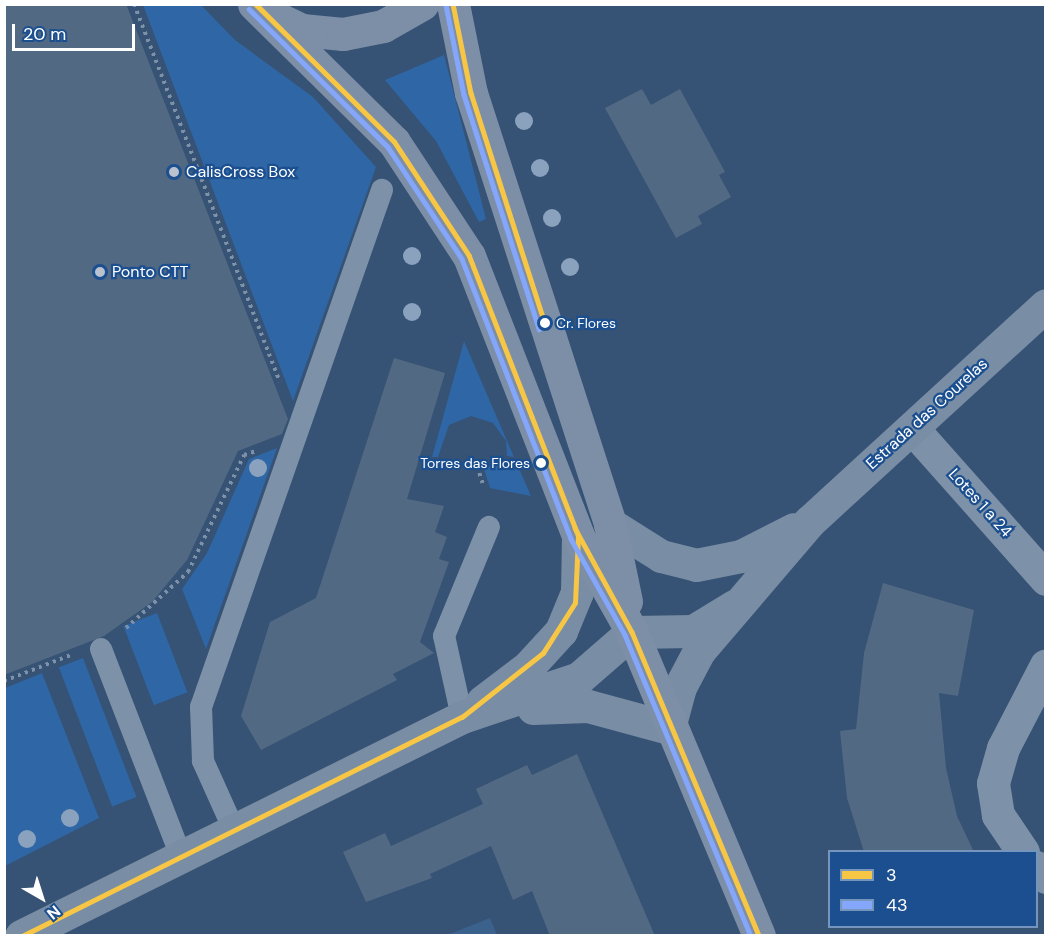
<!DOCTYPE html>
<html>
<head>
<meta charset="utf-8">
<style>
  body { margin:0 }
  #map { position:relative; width:1050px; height:940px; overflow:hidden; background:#365274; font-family:"DM Sans",sans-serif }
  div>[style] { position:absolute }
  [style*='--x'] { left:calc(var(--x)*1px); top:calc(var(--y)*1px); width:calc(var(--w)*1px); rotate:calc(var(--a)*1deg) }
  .green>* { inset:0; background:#2f66a5; transform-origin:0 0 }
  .water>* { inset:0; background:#3b618d }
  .building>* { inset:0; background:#526984 }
  .path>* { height:4px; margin-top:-2px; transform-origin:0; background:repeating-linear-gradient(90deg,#7d92a8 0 3px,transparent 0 7.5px) }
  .lane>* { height:22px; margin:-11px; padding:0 11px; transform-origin:11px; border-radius:11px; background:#7d92a8 }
  .street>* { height:33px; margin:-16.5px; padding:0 16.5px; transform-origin:16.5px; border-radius:16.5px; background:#7d92a8 }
  .secondary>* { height:33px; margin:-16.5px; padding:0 16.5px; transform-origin:16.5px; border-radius:16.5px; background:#798da4 }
  .primary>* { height:33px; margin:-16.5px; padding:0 16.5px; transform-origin:16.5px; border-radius:16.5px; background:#7d8ea7 }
  .bus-1>* { height:4.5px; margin:-2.25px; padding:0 2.25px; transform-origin:2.25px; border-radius:2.25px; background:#f7c645 }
  .bus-2>* { height:4.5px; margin:-2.25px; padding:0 2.25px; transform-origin:2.25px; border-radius:2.25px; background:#84a7fb }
  .trees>* { width:18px; height:18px; margin:-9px; border-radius:50%; background:#8aa2be }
  .dots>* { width:16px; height:16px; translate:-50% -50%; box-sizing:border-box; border:3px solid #1b4f8f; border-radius:50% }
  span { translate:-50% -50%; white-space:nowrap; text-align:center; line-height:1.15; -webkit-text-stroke:4.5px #1b4f8f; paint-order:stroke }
  .bus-label { font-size:14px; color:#fff }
  .left { translate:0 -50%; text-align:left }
  .right { translate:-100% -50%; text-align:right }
  .poi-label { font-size:16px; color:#fff }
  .street-label { font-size:16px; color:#fff }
  .frame { position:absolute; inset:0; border:6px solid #fff; pointer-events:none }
  .legend { position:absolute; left:828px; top:850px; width:210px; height:78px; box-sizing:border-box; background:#1b4f8f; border:2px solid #7695bc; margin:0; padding:8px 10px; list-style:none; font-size:18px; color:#fff }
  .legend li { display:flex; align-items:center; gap:12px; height:30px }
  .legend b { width:30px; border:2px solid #7695bc }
  .north { position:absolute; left:12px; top:868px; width:60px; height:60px; -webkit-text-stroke:4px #1b4f8f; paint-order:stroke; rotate:141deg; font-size:16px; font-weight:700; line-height:24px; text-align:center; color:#fff }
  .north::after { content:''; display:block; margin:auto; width:21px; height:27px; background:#fff; clip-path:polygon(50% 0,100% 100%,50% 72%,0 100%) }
  .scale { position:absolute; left:12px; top:24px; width:123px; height:27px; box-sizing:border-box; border:3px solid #fff; border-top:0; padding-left:8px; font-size:18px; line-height:21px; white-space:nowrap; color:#fff; -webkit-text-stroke:4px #1b4f8f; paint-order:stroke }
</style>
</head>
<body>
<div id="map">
  <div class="green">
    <i style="clip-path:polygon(143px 5px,201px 5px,235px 40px,313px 97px,376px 167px,293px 401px)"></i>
    <i style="clip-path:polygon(444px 55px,486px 219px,479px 222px,436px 141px,385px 80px)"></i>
    <i style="clip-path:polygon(464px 341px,514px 457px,507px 456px,506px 441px,493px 423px,471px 416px,449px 425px,438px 457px,432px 457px)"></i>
    <i style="clip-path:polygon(277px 448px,206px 649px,182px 589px,207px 553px,249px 459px)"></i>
    <i style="clip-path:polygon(483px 466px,518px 466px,531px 496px,490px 488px)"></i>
    <i style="left:157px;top:613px;width:85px;height:36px;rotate:69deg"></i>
    <i style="left:83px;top:658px;width:149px;height:26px;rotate:69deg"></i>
    <i style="clip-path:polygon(42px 673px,99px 818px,5px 866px,5px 688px)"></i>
  </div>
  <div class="water">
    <i style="clip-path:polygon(490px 918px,497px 935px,447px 935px)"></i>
  </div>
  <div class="building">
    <i style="clip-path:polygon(4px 4px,126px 4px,288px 419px,282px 434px,238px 451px,187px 560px,152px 602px,104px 636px,4px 675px)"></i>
    <i style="clip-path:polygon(642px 89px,651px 105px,680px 89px,725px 172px,719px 175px,731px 197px,698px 216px,702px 224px,676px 238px,605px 108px)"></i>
    <i style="clip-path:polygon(394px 358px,445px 373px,407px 499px,444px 506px,435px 532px,447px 537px,439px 559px,449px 562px,420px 642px,434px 653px,393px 674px,397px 680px,261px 750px,241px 716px,270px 622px,316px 598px)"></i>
    <i style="clip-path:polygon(883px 583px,974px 610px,958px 696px,939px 693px,946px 768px,957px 816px,974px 852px,864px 852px,847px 798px,840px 731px,856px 729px,864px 653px)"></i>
    <i style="clip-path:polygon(577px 754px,655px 936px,550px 936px,532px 891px,513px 900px,491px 846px,430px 874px,432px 878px,366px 902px,343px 852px,385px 833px,391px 846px,483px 804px,476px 789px,527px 765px,532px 775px)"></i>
  </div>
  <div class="path">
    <i style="--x:134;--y:4;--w:405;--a:68.9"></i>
    <i style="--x:477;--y:466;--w:22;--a:72"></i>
    <i style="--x:126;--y:628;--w:84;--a:-42.1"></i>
    <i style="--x:188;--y:572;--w:130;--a:-64.4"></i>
    <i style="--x:244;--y:455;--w:13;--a:-18"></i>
    <i style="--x:4;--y:681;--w:72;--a:-21.2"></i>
  </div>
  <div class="lane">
    <i style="--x:101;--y:649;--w:222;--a:68.9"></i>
    <i style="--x:462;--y:717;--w:83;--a:-102.5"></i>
    <i style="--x:444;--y:636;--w:118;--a:-67.6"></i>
    <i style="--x:234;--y:830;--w:76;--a:-114.2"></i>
    <i style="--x:203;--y:761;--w:54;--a:-92.1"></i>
    <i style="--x:201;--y:707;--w:548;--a:-70.71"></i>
  </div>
  <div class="street">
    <i style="--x:912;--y:428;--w:202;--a:48.4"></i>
    <i style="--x:1023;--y:852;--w:45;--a:-124"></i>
    <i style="--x:998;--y:815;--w:32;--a:-99"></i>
    <i style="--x:993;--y:783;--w:36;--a:-74"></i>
    <i style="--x:1003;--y:748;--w:93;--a:-62.6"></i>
    <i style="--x:1036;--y:867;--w:14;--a:45"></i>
  </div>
  <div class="secondary">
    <i style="--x:610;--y:524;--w:60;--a:32.1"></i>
    <i style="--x:661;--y:556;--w:36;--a:14"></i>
    <i style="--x:696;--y:565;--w:46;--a:-11.3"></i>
    <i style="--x:741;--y:556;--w:59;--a:-27"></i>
    <i style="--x:482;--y:702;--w:58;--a:-37.3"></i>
    <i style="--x:528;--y:667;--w:49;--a:-47.5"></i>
    <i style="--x:561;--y:631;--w:42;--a:-67.7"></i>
    <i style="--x:577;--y:592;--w:56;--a:-89"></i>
    <i style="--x:533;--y:708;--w:55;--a:-2.1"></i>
    <i style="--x:588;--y:706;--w:84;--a:15.2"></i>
    <i style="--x:669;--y:728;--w:42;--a:-75"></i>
    <i style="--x:680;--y:687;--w:41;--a:-62.2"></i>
    <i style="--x:699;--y:651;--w:170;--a:-49.5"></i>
    <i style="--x:809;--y:522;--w:321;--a:-42.5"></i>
    <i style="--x:21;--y:936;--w:492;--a:-26.4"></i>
    <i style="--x:462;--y:717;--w:123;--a:-18.4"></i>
    <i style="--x:579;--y:678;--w:70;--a:-41"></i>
    <i style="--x:632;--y:632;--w:61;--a:-0.9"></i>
    <i style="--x:693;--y:631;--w:48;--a:-31.4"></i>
  </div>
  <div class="primary">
    <i style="--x:254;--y:4;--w:197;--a:44.6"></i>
    <i style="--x:394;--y:142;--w:136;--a:56.7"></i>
    <i style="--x:469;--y:256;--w:300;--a:68.7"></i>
    <i style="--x:578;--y:536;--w:110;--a:60.6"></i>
    <i style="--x:632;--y:632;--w:329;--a:67.3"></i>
    <i style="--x:453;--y:4;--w:91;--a:78.6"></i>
    <i style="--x:471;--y:93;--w:453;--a:72.1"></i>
    <i style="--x:610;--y:524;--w:79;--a:78.3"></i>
    <i style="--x:275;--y:17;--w:30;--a:26"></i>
    <i style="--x:302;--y:30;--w:41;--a:5.6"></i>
    <i style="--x:343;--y:34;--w:41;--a:-11.3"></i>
    <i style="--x:383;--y:26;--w:45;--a:-29.4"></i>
  </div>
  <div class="bus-1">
    <i style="--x:453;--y:4;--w:91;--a:78.6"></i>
    <i style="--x:471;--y:93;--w:246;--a:72.2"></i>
    <i style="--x:575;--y:528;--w:119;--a:61.3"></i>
    <i style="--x:632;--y:632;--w:329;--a:67.3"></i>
    <i style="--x:22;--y:936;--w:491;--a:-26.5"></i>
    <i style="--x:462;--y:717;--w:103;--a:-38.3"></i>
    <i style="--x:543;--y:653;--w:59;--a:-57.4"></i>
    <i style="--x:575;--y:603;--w:67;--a:-87.4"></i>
    <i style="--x:578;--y:536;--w:300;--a:-111.3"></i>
    <i style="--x:469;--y:256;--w:136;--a:-123.3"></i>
    <i style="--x:394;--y:142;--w:196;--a:-135.2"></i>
  </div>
  <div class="bus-2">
    <i style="--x:446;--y:5;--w:92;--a:78.7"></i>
    <i style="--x:464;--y:95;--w:246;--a:72.2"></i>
    <i style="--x:249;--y:9;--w:196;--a:44.8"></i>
    <i style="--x:388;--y:147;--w:134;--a:56.5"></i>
    <i style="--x:462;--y:259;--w:300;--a:68.7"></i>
    <i style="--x:571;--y:539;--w:110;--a:60.6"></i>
    <i style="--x:625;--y:635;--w:326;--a:67.3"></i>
  </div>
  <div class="trees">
    <i style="left:524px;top:121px"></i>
    <i style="left:540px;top:168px"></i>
    <i style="left:552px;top:218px"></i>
    <i style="left:412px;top:256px"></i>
    <i style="left:570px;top:267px"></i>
    <i style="left:412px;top:312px"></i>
    <i style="left:258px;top:468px"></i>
    <i style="left:70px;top:818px"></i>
    <i style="left:27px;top:839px"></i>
  </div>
  <div class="dots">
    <i style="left:174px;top:172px;background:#b9c2ce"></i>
    <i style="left:100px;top:272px;background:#b9c2ce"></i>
    <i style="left:545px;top:323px;background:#fff"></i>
    <i style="left:541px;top:463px;background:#fff"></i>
  </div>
  <div class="bus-label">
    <span class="left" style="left:556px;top:323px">Cr. Flores</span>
    <span class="right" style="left:530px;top:463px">Torres das Flores</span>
  </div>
  <div class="poi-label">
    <span class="left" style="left:186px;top:172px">CalisCross Box</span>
    <span class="left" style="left:112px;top:272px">Ponto CTT</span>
  </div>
  <div class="street-label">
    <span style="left:927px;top:414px;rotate:-42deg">Estrada das Courelas</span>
    <span style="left:980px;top:503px;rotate:48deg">Lotes 1 a 24</span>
  </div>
  <div class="frame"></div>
  <ul class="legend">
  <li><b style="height:8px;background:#f7c645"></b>3</li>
  <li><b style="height:8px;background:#84a7fb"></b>43</li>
  </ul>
  <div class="north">N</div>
  <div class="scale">20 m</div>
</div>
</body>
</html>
